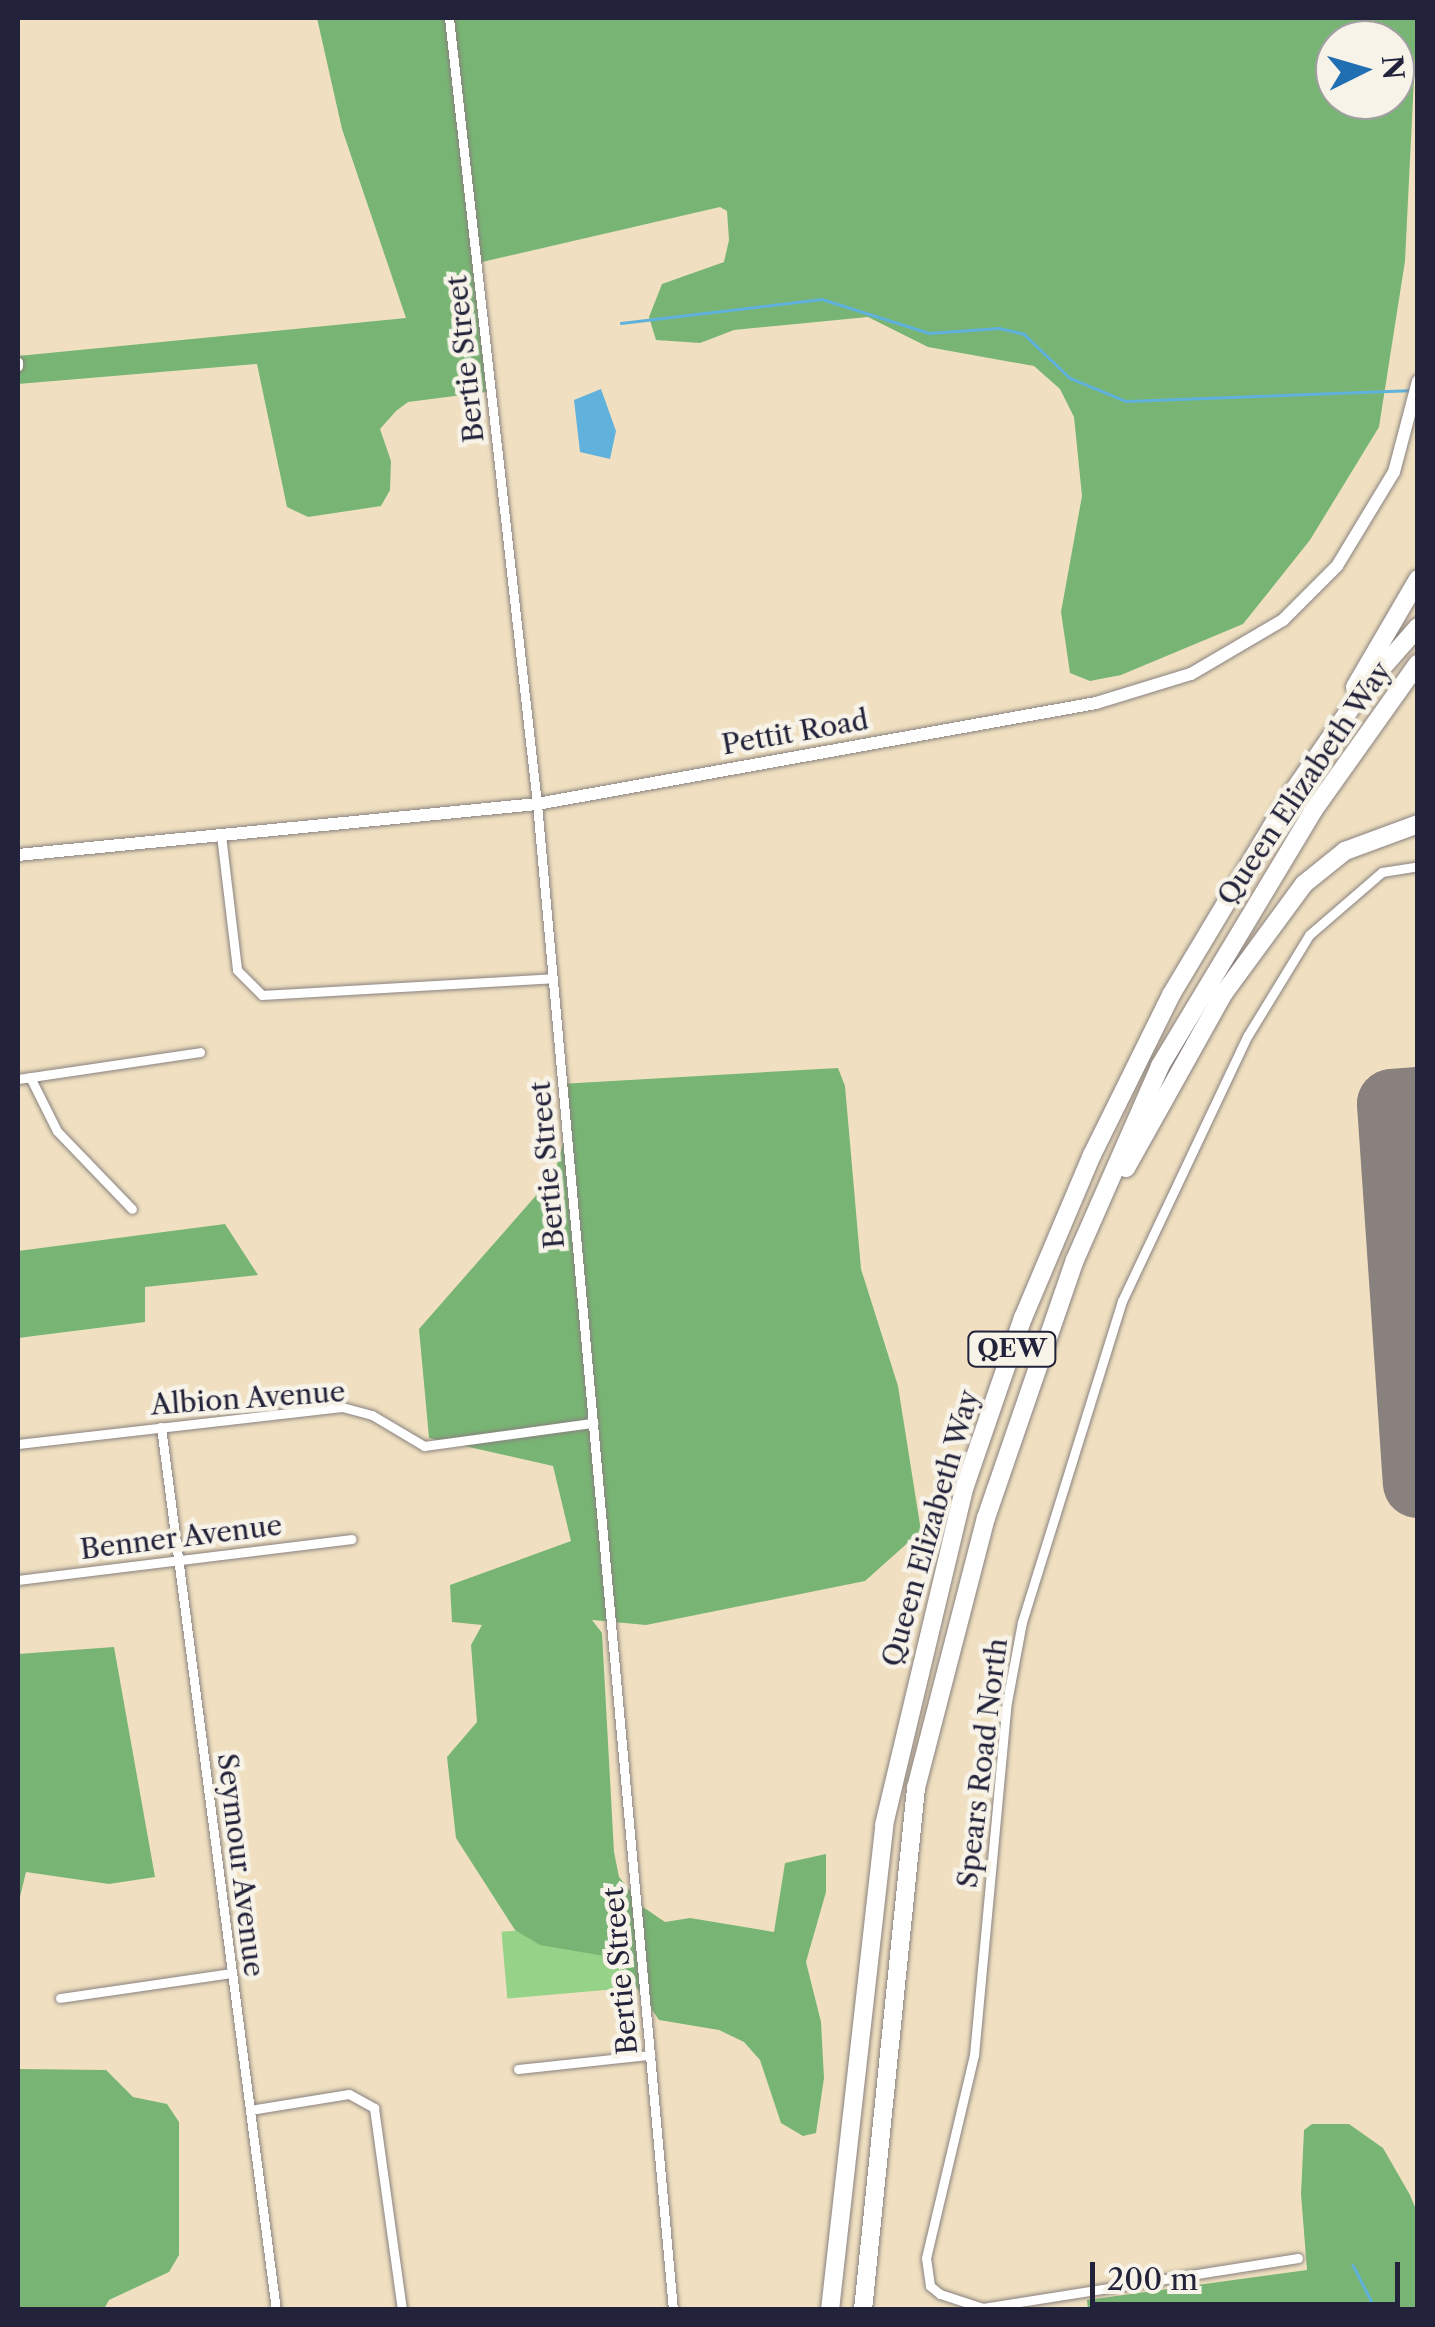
<!DOCTYPE html>
<html>
<head>
<meta charset="utf-8">
<style>
  body { margin:0 }
  #map { position:relative; width:1435px; height:2327px; overflow:hidden; background:#f0e0c1; font-family:"Libre Caslon Text",serif }
  div>[style] { position:absolute }
  [style*='--x'] { left:calc(var(--x)*1px); top:calc(var(--y)*1px); width:calc(var(--w)*1px); rotate:calc(var(--a)*1deg) }
  .green>* { inset:0; background:#96d388; transform-origin:0 0 }
  .forest>* { inset:0; background:#78b574 }
  .water>* { inset:0; background:#60b1db }
  .stream>* { height:2.5px; margin:-1.25px; padding:0 1.25px; transform-origin:1.25px; border-radius:1.25px; background:#60b1db }
  .runway>* { height:70px; margin:-35px; padding:0 35px; transform-origin:35px; border-radius:35px; background:#89817e }
  .roads { filter:drop-shadow(0 0 2px #89817e) drop-shadow(0 0 2px #89817e) }
  .street>* { height:9px; margin:-4.5px; padding:0 4.5px; transform-origin:4.5px; border-radius:4.5px; background:#fff }
  .secondary>* { height:12px; margin:-6px; padding:0 6px; transform-origin:6px; border-radius:6px; background:#fff }
  .highway>* { height:18px; margin:-9px; padding:0 9px; transform-origin:9px; border-radius:9px; background:#fff }
  span { translate:-50% -50%; white-space:nowrap; text-align:center; line-height:1.15; -webkit-text-stroke:9px #f7f3e8; paint-order:stroke }
  .shield-label span { padding:2px 8px; background:#f7f3e8; border:2px solid; border-radius:8px; -webkit-text-stroke-width:0 }
  .shield-label { font-size:25px; color:#22223b; font-weight:700 }
  .street-label { font-size:28px; color:#22223b }
  .frame { position:absolute; inset:0; border:20px solid #22223b; pointer-events:none }
  .north { position:absolute; left:1315px; top:20px; width:100px; height:100px; box-sizing:border-box; background:#f7f3e8; border:2px solid #a29fa3; border-radius:50%; rotate:85deg; font-size:28px; font-weight:700; line-height:40px; text-align:center; color:#22223b }
  .north::after { content:''; display:block; margin:auto; width:35px; height:45px; background:#1f6fb2; clip-path:polygon(50% 0,100% 100%,50% 72%,0 100%) }
  .scale { position:absolute; left:1090px; top:2262px; width:310px; height:45px; box-sizing:border-box; border:5px solid #22223b; border-top:0; padding-left:12px; font-size:30px; line-height:35px; white-space:nowrap; color:#22223b; -webkit-text-stroke:8px #f7f3e8; paint-order:stroke }
</style>
</head>
<body>
<div id="map">
  <div class="green">
    <i style="left:625px;top:1921px;width:67px;height:124px;rotate:85deg"></i>
  </div>
  <div class="forest">
    <i style="clip-path:polygon(evenodd,317px 18px,1417px 18px,1405px 261px,1379px 427px,1310px 540px,1243px 624px,1121px 675px,1090px 681px,1070px 673px,1061px 612px,1082px 496px,1074px 417px,1060px 389px,1034px 366px,928px 347px,868px 317px,734px 330px,700px 343px,656px 340px,649px 317px,662px 284px,724px 262px,729px 240px,727px 211px,720px 207px,478px 263px,486px 392px,408px 402px,396px 411px,380px 429px,391px 461px,390px 490px,381px 506px,308px 517px,287px 507px,257px 364px,18px 384px,18px 356px,406px 318px,342px 129px,317px 18px,1335px 40px,1395px 40px,1395px 100px,1335px 100px,1335px 40px)"></i>
    <i style="clip-path:polygon(838px 1068px,845px 1086px,861px 1269px,898px 1386px,921px 1531px,865px 1581px,646px 1625px,592px 1620px,602px 1633px,614px 1852px,619px 1877px,643px 1907px,665px 1922px,690px 1918px,774px 1932px,785px 1863px,826px 1854px,826px 1892px,806px 1962px,821px 2022px,824px 2078px,816px 2133px,803px 2136px,781px 2123px,760px 2060px,744px 2042px,719px 2030px,659px 2020px,616px 1958px,540px 1945px,515px 1930px,456px 1838px,447px 1757px,477px 1722px,471px 1645px,482px 1625px,452px 1622px,450px 1585px,571px 1541px,553px 1466px,429px 1438px,419px 1329px,554px 1175px,564px 1140px,560px 1084px)"></i>
    <i style="clip-path:polygon(225px 1224px,258px 1275px,145px 1287px,145px 1322px,18px 1338px,18px 1251px)"></i>
    <i style="clip-path:polygon(114px 1647px,155px 1877px,109px 1884px,26px 1872px,18px 1905px,18px 1654px)"></i>
    <i style="clip-path:polygon(18px 2069px,106px 2070px,133px 2097px,167px 2104px,179px 2122px,179px 2255px,169px 2272px,109px 2300px,104px 2309px,18px 2309px)"></i>
    <i style="clip-path:polygon(1312px 2124px,1349px 2124px,1383px 2148px,1410px 2195px,1417px 2212px,1417px 2309px,1088px 2309px,1087px 2300px,1307px 2270px,1301px 2194px,1304px 2130px)"></i>
  </div>
  <div class="water">
    <i style="clip-path:polygon(601px 389px,616px 431px,610px 459px,580px 452px,574px 400px)"></i>
  </div>
  <div class="stream">
    <i style="--x:621;--y:323;--w:202;--a:-6.8"></i>
    <i style="--x:822;--y:299;--w:112;--a:17.6"></i>
    <i style="--x:929;--y:333;--w:70;--a:-4.1"></i>
    <i style="--x:999;--y:328;--w:26;--a:13"></i>
    <i style="--x:1024;--y:334;--w:64;--a:43.7"></i>
    <i style="--x:1070;--y:378;--w:61;--a:22.3"></i>
    <i style="--x:1126;--y:401;--w:282;--a:-2.2"></i>
    <i style="--x:1353;--y:2265;--w:51;--a:62.9"></i>
  </div>
  <div class="runway">
    <i style="--x:1418;--y:1102;--w:26;--a:176"></i>
    <i style="--x:1392;--y:1104;--w:380;--a:86.1"></i>
  </div>
  <div class="roads">
    <div class="street">
      <i style="--x:449;--y:18;--w:791;--a:83.61"></i>
      <i style="--x:537;--y:804;--w:1512;--a:84.84"></i>
      <i style="--x:18;--y:362;--w:4;--a:90"></i>
      <i style="--x:221;--y:835;--w:136;--a:83.2"></i>
      <i style="--x:237;--y:970;--w:35;--a:45"></i>
      <i style="--x:262;--y:995;--w:291;--a:-3.3"></i>
      <i style="--x:30;--y:1077;--w:60;--a:63.4"></i>
      <i style="--x:57;--y:1131;--w:108;--a:46.1"></i>
      <i style="--x:18;--y:1079;--w:184;--a:-8.4"></i>
      <i style="--x:161;--y:1427;--w:890;--a:82.58"></i>
      <i style="--x:18;--y:1444;--w:326;--a:-6.5"></i>
      <i style="--x:342;--y:1407;--w:31;--a:15"></i>
      <i style="--x:372;--y:1415;--w:61;--a:30.8"></i>
      <i style="--x:424;--y:1446;--w:171;--a:-7.8"></i>
      <i style="--x:18;--y:1580;--w:336;--a:-7"></i>
      <i style="--x:60;--y:1998;--w:174;--a:-8.3"></i>
      <i style="--x:518;--y:2069;--w:133;--a:-6.1"></i>
      <i style="--x:250;--y:2110;--w:100;--a:-9.2"></i>
      <i style="--x:349;--y:2094;--w:29;--a:29"></i>
      <i style="--x:374;--y:2108;--w:204;--a:82.1"></i>
      <i style="--x:1298;--y:2258;--w:319;--a:171"></i>
      <i style="--x:983;--y:2308;--w:45;--a:-162"></i>
      <i style="--x:940;--y:2294;--w:13;--a:-141"></i>
      <i style="--x:930;--y:2286;--w:28;--a:-98"></i>
      <i style="--x:926;--y:2258;--w:209;--a:-76.7"></i>
      <i style="--x:974;--y:2055;--w:355;--a:-84.7"></i>
      <i style="--x:1007;--y:1702;--w:81;--a:-79.4"></i>
      <i style="--x:1022;--y:1622;--w:336;--a:-72.7"></i>
      <i style="--x:1122;--y:1301;--w:294;--a:-64.7"></i>
      <i style="--x:1248;--y:1035;--w:117;--a:-58.6"></i>
      <i style="--x:1309;--y:935;--w:96;--a:-40.8"></i>
      <i style="--x:1382;--y:872;--w:36;--a:-9"></i>
    </div>
    <div class="secondary">
      <i style="--x:18;--y:855;--w:521;--a:-5.61"></i>
      <i style="--x:537;--y:804;--w:568;--a:-10.24"></i>
      <i style="--x:1096;--y:703;--w:99;--a:-17"></i>
      <i style="--x:1191;--y:674;--w:107;--a:-30.4"></i>
      <i style="--x:1283;--y:620;--w:76;--a:-45"></i>
      <i style="--x:1337;--y:566;--w:110;--a:-58.8"></i>
      <i style="--x:1394;--y:472;--w:94;--a:-75.2"></i>
    </div>
    <div class="highway">
      <i style="--x:1355;--y:687;--w:125;--a:-59.7"></i>
      <i style="--x:1126;--y:1168;--w:201;--a:-60.8"></i>
      <i style="--x:1224;--y:993;--w:135;--a:-53.7"></i>
      <i style="--x:1304;--y:884;--w:53;--a:-38.8"></i>
      <i style="--x:1345;--y:851;--w:78;--a:-20.3"></i>
      <i style="--x:830;--y:2310;--w:488;--a:-83.6"></i>
      <i style="--x:884;--y:1825;--w:349;--a:-76.6"></i>
      <i style="--x:965;--y:1486;--w:178;--a:-71"></i>
      <i style="--x:1023;--y:1318;--w:177;--a:-67.1"></i>
      <i style="--x:1092;--y:1155;--w:178;--a:-63.7"></i>
      <i style="--x:1171;--y:995;--w:235;--a:-59.1"></i>
      <i style="--x:1292;--y:793;--w:130;--a:-55.3"></i>
      <i style="--x:1366;--y:686;--w:79;--a:-48.6"></i>
      <i style="--x:863;--y:2310;--w:525;--a:-84.2"></i>
      <i style="--x:916;--y:1788;--w:279;--a:-75.5"></i>
      <i style="--x:986;--y:1518;--w:273;--a:-71"></i>
      <i style="--x:1075;--y:1260;--w:212;--a:-66.3"></i>
      <i style="--x:1160;--y:1066;--w:297;--a:-59"></i>
      <i style="--x:1313;--y:811;--w:181;--a:-54.6"></i>
    </div>
  </div>
  <div class="shield-label">
    <span style="left:1012px;top:1349px">QEW</span>
  </div>
  <div class="street-label">
    <span style="left:465px;top:359px;rotate:-96deg">Bertie Street</span>
    <span style="left:795px;top:732px;rotate:-10deg">Pettit Road</span>
    <span style="left:1304px;top:783px;rotate:-56deg">Queen Elizabeth Way</span>
    <span style="left:547px;top:1165px;rotate:-95deg">Bertie Street</span>
    <span style="left:248px;top:1398px;rotate:-4deg">Albion Avenue</span>
    <span style="left:930px;top:1528px;rotate:-74deg">Queen Elizabeth Way</span>
    <span style="left:181px;top:1537px;rotate:-7deg">Benner Avenue</span>
    <span style="left:982px;top:1763px;rotate:-83deg">Spears Road North</span>
    <span style="left:241px;top:1865px;rotate:83deg">Seymour Avenue</span>
    <span style="left:620px;top:1971px;rotate:-95deg">Bertie Street</span>
  </div>
  <div class="frame"></div>
  <div class="north">N</div>
  <div class="scale">200 m</div>
</div>
</body>
</html>
